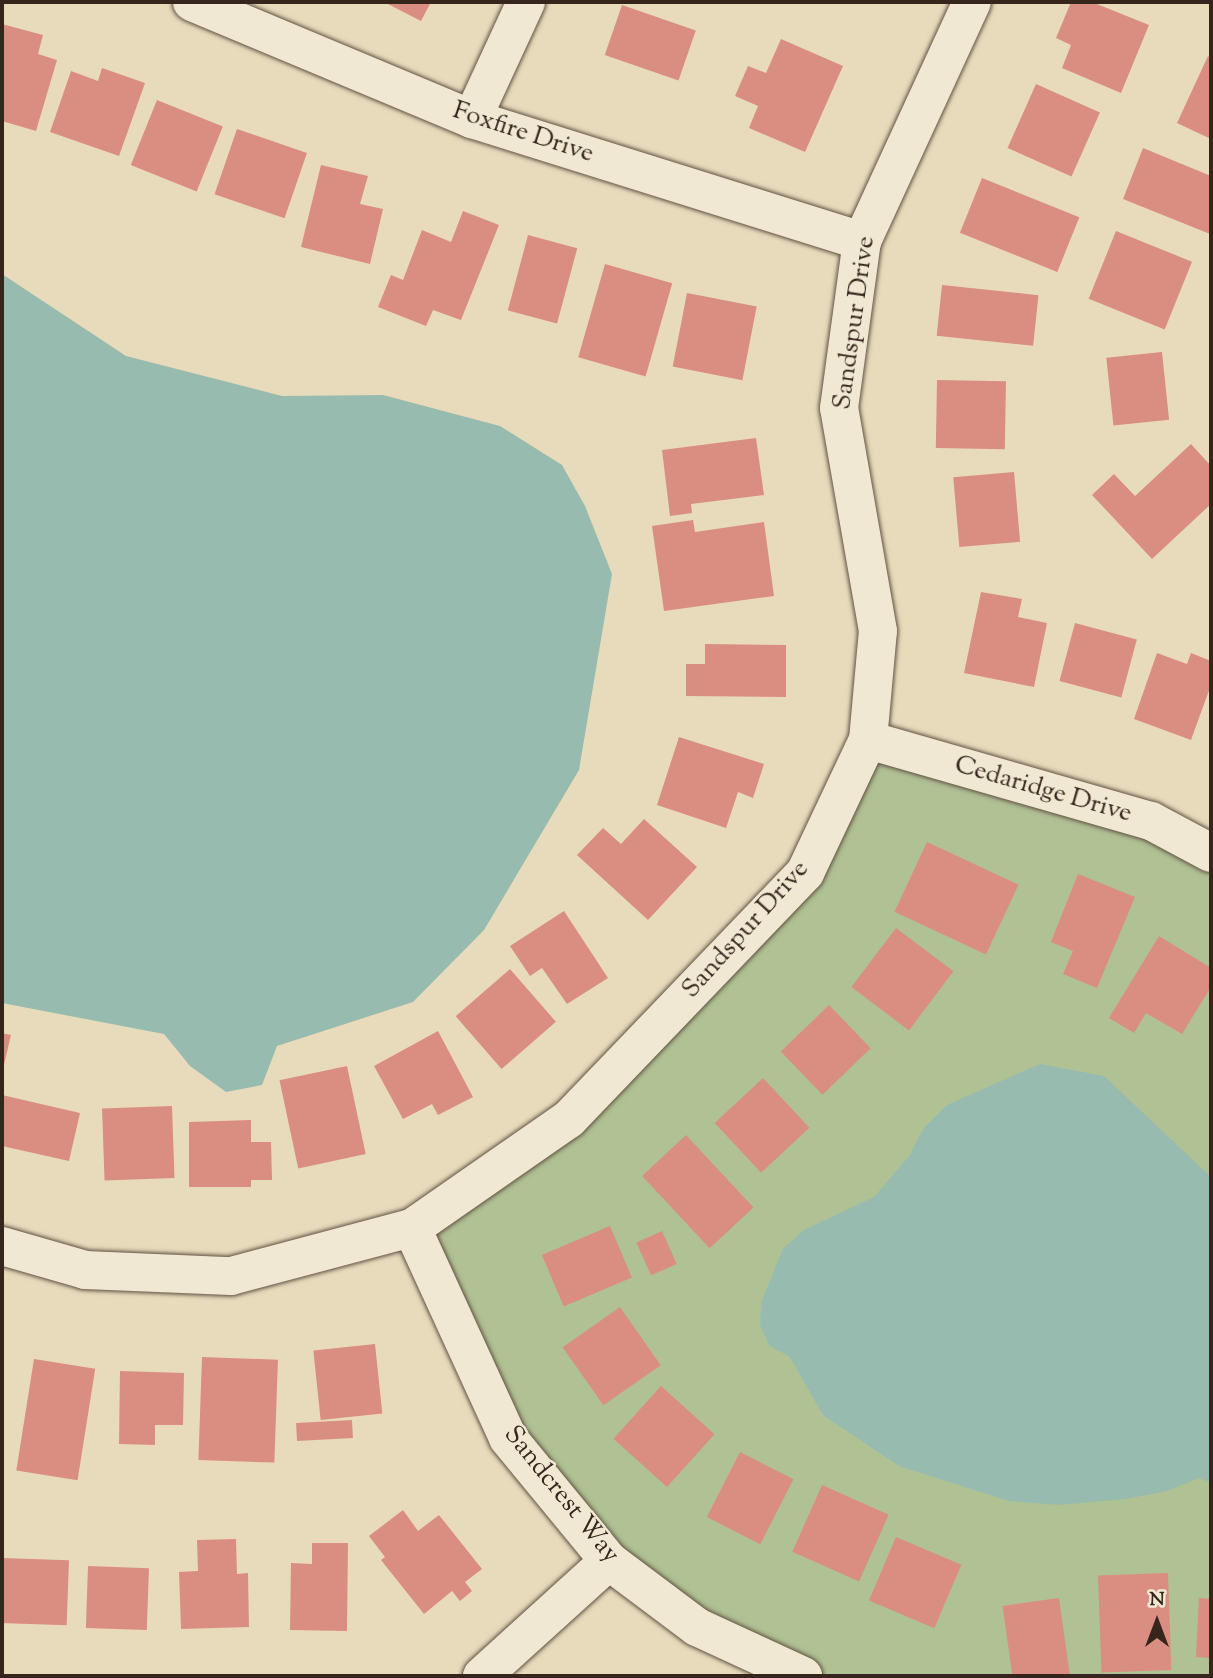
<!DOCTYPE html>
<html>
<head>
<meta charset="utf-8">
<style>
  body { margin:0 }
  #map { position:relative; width:1213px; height:1678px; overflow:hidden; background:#e8dbbb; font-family:"Sorts Mill Goudy",serif }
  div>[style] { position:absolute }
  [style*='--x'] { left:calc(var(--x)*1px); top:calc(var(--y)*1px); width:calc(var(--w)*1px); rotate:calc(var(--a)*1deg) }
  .green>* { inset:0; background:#b0c194 }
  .water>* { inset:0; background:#97bbae }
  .building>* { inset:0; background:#da8e81; transform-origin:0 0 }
  .roads { filter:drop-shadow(0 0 2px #625244) drop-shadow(0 0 2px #625244) }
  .minor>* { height:38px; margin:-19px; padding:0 19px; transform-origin:19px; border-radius:19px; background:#f0e8d3 }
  span { translate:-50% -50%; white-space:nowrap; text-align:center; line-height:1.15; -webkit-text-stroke:5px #f0e8d3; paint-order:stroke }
  .street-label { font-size:26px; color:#35251c }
  .frame { position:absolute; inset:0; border:4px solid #35251c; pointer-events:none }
  .north { position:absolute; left:1122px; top:1587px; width:70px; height:70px; -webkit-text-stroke:5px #f0e8d3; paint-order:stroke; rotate:0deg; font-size:19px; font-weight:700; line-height:28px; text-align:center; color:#35251c }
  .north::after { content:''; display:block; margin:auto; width:24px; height:32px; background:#35251c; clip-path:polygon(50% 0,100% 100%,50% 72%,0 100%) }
</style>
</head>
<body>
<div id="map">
  <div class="green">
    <i style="clip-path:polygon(868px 740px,1211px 853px,1211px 1676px,803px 1676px,697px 1627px,508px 1438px,412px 1228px,569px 1119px,805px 873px)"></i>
  </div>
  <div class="water">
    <i style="clip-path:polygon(2px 274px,126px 356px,282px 396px,383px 395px,500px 426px,562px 465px,585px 506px,612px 574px,579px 770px,484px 930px,413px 1002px,277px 1046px,262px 1085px,226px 1092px,190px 1066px,164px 1034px,2px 1003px)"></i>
    <i style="clip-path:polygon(1040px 1064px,1104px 1076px,1211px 1177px,1211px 1483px,1199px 1478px,1167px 1491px,1125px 1499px,1059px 1505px,1009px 1501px,899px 1466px,823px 1415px,790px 1357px,770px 1346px,760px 1325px,762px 1300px,783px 1249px,804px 1230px,874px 1197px,910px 1155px,923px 1129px,947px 1105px)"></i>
  </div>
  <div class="building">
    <i style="clip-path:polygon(384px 2px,431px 2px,421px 21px)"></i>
    <i style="clip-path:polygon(1071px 2px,1092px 2px,1149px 25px,1121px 93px,1062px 68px,1071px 45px,1056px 38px)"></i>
    <i style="left:622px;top:5px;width:78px;height:53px;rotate:19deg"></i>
    <i style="clip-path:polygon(2px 24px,43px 35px,38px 54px,57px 60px,36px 131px,2px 121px)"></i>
    <i style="clip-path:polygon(781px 39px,843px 66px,805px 152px,749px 128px,758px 106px,735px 96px,748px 66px,766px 73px)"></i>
    <i style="clip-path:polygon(1208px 56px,1211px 58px,1211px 139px,1177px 123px)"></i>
    <i style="clip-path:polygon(102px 68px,145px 83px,119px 156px,50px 132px,71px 71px,98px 81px)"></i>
    <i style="left:1036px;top:84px;width:70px;height:70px;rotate:24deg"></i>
    <i style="left:157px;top:100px;width:71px;height:70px;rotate:22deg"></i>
    <i style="left:237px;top:129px;width:74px;height:69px;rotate:19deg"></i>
    <i style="clip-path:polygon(1143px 148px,1211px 176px,1210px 234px,1123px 199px)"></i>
    <i style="clip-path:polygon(321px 165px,368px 176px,360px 204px,383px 209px,370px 264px,301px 247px)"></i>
    <i style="left:982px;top:178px;width:105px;height:59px;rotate:22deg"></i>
    <i style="clip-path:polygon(463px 211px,499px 225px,461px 320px,433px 310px,426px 326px,378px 307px,391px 275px,403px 280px,422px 230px,451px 242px)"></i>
    <i style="left:1116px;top:231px;width:82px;height:73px;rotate:22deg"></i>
    <i style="left:528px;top:235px;width:51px;height:78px;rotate:15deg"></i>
    <i style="left:605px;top:264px;width:70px;height:97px;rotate:16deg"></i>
    <i style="left:942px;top:285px;width:97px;height:51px;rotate:6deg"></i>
    <i style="left:687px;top:293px;width:71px;height:75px;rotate:11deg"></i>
    <i style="left:1162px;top:352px;width:68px;height:56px;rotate:84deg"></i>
    <i style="left:937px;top:380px;width:69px;height:68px;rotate:1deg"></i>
    <i style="clip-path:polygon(756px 438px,764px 495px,691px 504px,692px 513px,670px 516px,662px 450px)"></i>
    <i style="clip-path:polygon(1191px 444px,1211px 466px,1211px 504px,1152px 559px,1092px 495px,1114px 474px,1135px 496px)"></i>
    <i style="left:1014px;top:472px;width:70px;height:61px;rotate:85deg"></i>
    <i style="clip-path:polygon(693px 520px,695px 532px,764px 522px,774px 596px,664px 611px,652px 526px)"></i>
    <i style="clip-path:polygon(981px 592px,1022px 599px,1018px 617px,1047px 623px,1034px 687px,964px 673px)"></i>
    <i style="left:1075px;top:623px;width:64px;height:60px;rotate:15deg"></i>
    <i style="clip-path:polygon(705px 644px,786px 645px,786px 697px,686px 696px,686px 664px,705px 664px)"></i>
    <i style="clip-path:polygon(1157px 653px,1187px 664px,1191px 653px,1211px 661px,1211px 685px,1191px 740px,1134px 719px)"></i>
    <i style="clip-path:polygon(679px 737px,764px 764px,753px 798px,738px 792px,726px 828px,657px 805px)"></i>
    <i style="clip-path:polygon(644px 819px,697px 867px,648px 920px,577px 855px,603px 828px,621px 844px)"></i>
    <i style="left:927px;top:842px;width:101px;height:77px;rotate:25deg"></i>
    <i style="clip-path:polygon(1078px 874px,1135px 897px,1097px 988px,1063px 974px,1073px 951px,1051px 942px)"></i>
    <i style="clip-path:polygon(564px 911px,608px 978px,567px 1004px,542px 968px,530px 976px,510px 946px)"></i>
    <i style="left:896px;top:928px;width:72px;height:74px;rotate:37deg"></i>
    <i style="clip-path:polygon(1159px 936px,1211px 968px,1211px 987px,1182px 1034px,1146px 1013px,1134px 1033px,1109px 1018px)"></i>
    <i style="left:510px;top:969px;width:70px;height:72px;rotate:49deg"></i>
    <i style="left:829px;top:1005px;width:60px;height:67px;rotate:46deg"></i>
    <i style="clip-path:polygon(438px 1031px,473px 1097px,438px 1115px,432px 1104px,403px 1119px,374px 1066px)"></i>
    <i style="clip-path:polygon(2px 1033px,11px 1035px,3px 1069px,2px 1069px)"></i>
    <i style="left:347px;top:1066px;width:90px;height:69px;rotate:78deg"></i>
    <i style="left:763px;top:1078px;width:68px;height:66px;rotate:47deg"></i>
    <i style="clip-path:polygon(2px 1095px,80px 1113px,69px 1161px,2px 1146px)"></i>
    <i style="left:172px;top:1106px;width:72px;height:70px;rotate:88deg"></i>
    <i style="clip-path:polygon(251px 1120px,251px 1142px,271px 1142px,272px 1180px,251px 1180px,251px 1187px,189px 1187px,189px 1122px)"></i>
    <i style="left:686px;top:1135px;width:99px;height:60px;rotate:47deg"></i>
    <i style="left:610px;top:1226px;width:56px;height:74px;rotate:67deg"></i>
    <i style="left:662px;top:1231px;width:36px;height:28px;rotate:66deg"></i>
    <i style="left:620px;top:1307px;width:71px;height:70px;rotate:55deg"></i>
    <i style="left:375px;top:1344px;width:70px;height:62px;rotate:84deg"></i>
    <i style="left:202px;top:1357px;width:76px;height:103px;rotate:2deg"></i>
    <i style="left:34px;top:1359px;width:62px;height:113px;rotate:9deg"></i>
    <i style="clip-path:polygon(120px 1371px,184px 1373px,183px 1425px,155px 1425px,155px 1445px,119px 1444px)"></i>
    <i style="left:661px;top:1386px;width:72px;height:71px;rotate:42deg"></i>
    <i style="left:352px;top:1420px;width:18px;height:56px;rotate:87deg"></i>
    <i style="left:740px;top:1452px;width:60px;height:73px;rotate:27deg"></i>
    <i style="left:822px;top:1485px;width:73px;height:73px;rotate:24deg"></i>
    <i style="clip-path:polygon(403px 1510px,418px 1531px,439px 1515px,482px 1569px,465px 1582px,472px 1591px,460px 1601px,452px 1591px,424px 1614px,381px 1560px,385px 1557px,369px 1536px)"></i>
    <i style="left:896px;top:1537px;width:71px;height:69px;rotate:23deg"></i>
    <i style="clip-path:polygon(236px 1539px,237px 1574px,248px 1573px,249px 1627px,181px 1629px,179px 1572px,198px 1571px,197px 1540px)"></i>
    <i style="clip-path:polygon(312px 1543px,348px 1543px,347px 1631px,290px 1630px,291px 1563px,312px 1564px)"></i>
    <i style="left:2px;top:1558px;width:67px;height:65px;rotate:2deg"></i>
    <i style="left:88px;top:1566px;width:61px;height:62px;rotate:2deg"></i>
    <i style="left:1168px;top:1573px;width:97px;height:70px;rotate:88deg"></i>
    <i style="left:1059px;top:1598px;width:79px;height:57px;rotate:82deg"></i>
    <i style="clip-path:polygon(1199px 1598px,1211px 1599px,1211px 1658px,1196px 1657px)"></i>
  </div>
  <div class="roads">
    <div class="minor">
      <i style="--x:192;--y:2;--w:303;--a:22.7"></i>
      <i style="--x:472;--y:119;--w:409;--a:17.4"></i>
      <i style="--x:472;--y:119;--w:129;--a:-65.2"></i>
      <i style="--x:868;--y:740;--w:294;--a:16"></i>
      <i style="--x:1151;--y:821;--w:68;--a:28.1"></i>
      <i style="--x:412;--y:1228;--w:231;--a:65.4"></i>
      <i style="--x:508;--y:1438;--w:159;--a:50.6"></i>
      <i style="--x:609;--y:1561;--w:110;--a:36.9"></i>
      <i style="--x:697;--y:1627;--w:117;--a:24.8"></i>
      <i style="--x:2;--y:1246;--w:86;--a:16.1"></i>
      <i style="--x:85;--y:1270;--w:146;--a:2.4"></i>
      <i style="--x:231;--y:1276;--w:187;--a:-14.9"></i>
      <i style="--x:412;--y:1228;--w:191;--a:-34.8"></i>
      <i style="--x:569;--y:1119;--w:341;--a:-46.2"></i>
      <i style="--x:805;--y:873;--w:147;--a:-64.7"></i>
      <i style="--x:868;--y:740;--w:109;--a:-84.8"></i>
      <i style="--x:878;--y:631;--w:226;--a:-99.9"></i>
      <i style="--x:839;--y:408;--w:169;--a:-82.2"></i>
      <i style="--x:862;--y:241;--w:263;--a:-65.3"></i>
      <i style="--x:482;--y:1676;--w:171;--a:-42.2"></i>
    </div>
  </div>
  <div class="street-label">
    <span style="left:523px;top:133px;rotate:18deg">Foxfire Drive</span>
    <span style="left:855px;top:323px;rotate:-82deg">Sandspur Drive</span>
    <span style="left:1043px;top:790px;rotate:16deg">Cedaridge Drive</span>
    <span style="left:746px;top:930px;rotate:-48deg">Sandspur Drive</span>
    <span style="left:561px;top:1495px;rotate:51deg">Sandcrest Way</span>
  </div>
  <div class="frame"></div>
  <div class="north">N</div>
</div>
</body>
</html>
